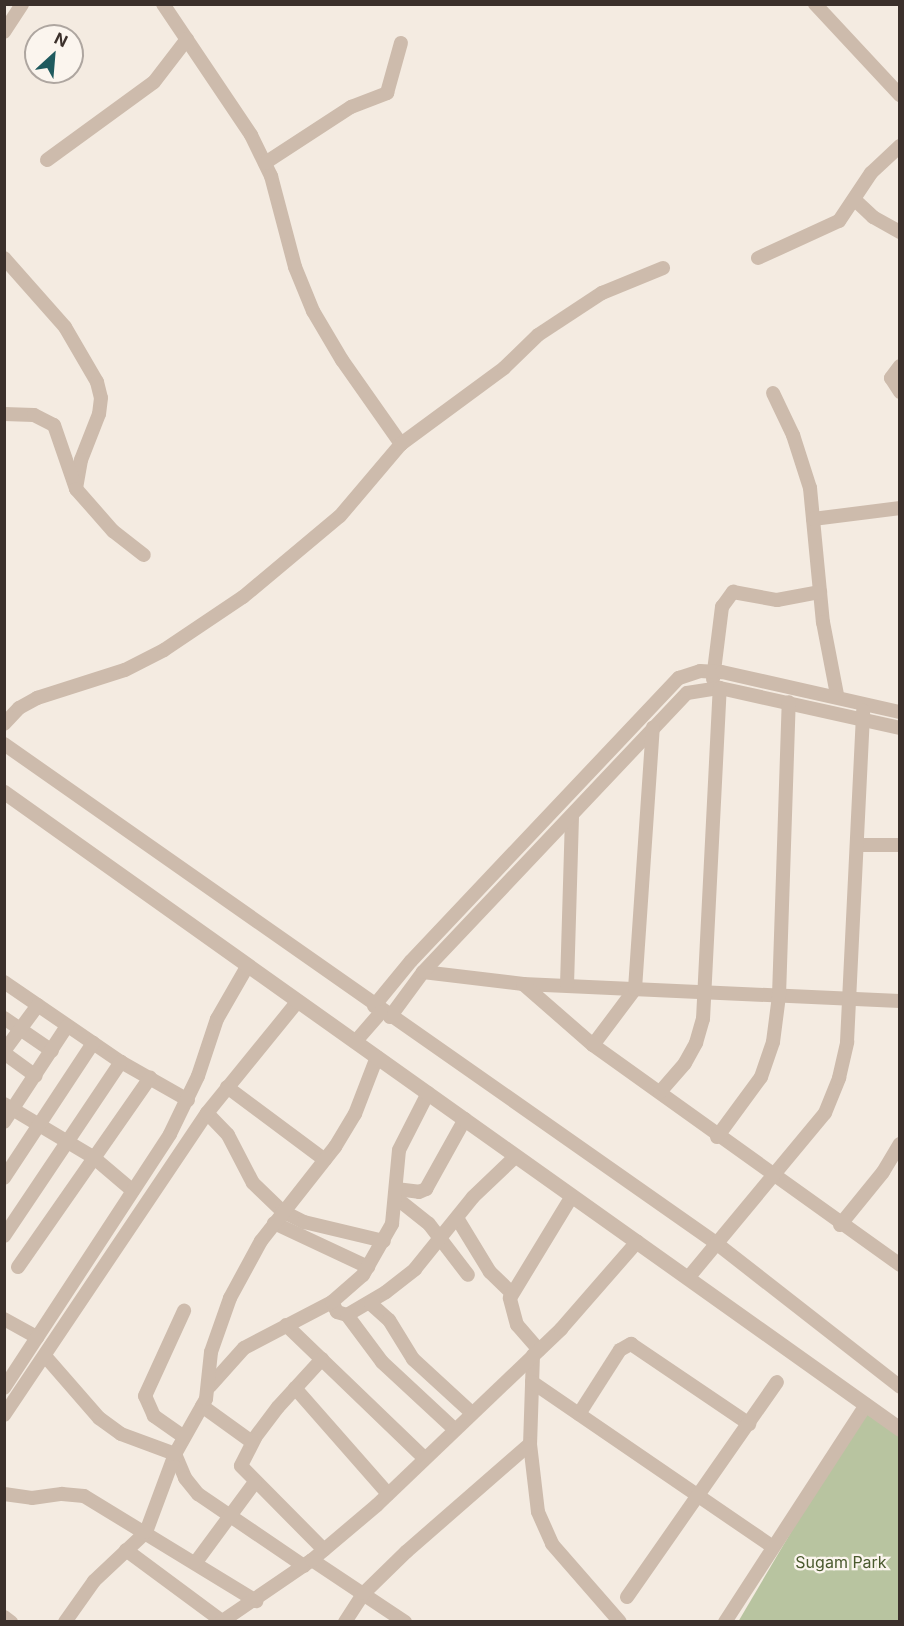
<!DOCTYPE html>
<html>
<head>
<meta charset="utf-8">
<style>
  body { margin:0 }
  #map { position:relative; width:904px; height:1626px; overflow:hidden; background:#f4ebe1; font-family:Inter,sans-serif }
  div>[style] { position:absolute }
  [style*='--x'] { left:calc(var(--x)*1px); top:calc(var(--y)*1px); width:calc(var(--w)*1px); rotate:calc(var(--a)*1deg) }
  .green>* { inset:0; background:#b8c4a0 }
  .minor>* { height:14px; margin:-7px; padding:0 7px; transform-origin:7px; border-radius:7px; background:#cdbbac }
  .tertiary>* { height:15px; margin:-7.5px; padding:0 7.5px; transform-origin:7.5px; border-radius:7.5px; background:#cdbbac }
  span { translate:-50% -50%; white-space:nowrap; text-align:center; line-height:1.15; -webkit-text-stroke:4.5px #fbf5ee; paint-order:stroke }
  .park-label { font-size:16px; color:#4a5a2e }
  .frame { position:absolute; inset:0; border:6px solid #3b302b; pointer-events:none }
  .north { position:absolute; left:24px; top:24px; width:60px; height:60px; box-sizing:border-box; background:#fbf5ee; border:2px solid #aea6a0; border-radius:50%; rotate:26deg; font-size:16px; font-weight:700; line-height:24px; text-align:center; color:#3b302b }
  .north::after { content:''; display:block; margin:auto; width:21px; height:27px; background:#1f5a5e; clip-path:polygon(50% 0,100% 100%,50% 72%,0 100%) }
</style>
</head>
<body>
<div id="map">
  <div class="green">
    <i style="clip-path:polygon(866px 1405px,899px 1429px,899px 1621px,738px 1622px)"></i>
  </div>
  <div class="minor">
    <i style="--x:163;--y:4;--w:158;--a:56.1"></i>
    <i style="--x:251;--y:135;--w:46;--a:64"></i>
    <i style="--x:271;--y:176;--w:94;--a:75.2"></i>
    <i style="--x:295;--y:267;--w:48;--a:67.8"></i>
    <i style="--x:313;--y:311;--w:57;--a:59.4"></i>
    <i style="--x:342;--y:360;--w:103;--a:54.9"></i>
    <i style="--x:815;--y:4;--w:125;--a:47"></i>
    <i style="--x:4;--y:32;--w:33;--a:-57"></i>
    <i style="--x:47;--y:160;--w:132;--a:-36.1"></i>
    <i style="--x:154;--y:82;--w:54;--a:-52.5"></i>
    <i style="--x:265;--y:163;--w:103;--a:-33.1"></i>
    <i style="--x:351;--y:107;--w:39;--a:-21"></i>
    <i style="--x:387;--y:93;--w:52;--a:-74.4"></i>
    <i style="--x:855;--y:200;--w:25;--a:43"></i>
    <i style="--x:873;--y:217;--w:31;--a:29"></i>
    <i style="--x:4;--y:258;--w:92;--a:48.5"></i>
    <i style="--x:65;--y:327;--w:64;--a:59.8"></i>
    <i style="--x:97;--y:382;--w:16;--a:76"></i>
    <i style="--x:101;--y:398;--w:16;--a:97"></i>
    <i style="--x:99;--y:414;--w:49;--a:111.4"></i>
    <i style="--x:81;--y:460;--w:29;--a:100"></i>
    <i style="--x:758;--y:258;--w:89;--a:-24.6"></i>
    <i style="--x:839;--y:221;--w:58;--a:-56.3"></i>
    <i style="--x:871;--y:173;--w:40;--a:-43"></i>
    <i style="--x:900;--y:366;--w:15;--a:127"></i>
    <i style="--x:891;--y:378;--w:17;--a:57"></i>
    <i style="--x:773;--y:393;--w:47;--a:64.5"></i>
    <i style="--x:793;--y:435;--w:56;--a:72.2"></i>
    <i style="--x:810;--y:488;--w:135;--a:84.5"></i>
    <i style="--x:823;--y:622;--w:74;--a:79.1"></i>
    <i style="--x:4;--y:414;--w:30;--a:2"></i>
    <i style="--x:34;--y:415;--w:22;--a:27"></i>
    <i style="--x:54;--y:425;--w:68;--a:71"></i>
    <i style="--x:76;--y:489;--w:56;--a:48.6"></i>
    <i style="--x:113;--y:531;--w:39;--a:38"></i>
    <i style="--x:813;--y:519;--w:88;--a:-7.2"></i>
    <i style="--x:713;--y:679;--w:73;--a:-82.9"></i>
    <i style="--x:722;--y:607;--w:19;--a:-54"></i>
    <i style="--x:733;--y:592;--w:45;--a:10.3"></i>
    <i style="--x:777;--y:600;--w:44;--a:-10.5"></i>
    <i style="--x:4;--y:724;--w:22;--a:-47"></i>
    <i style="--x:19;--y:708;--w:21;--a:-29"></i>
    <i style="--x:37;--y:698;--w:92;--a:-17.7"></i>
    <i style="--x:125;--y:670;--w:44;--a:-27.1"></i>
    <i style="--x:164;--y:650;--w:95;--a:-33.9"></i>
    <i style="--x:243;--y:597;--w:126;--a:-39.9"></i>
    <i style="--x:340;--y:516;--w:94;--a:-49.7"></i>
    <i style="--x:401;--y:444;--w:128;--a:-36.4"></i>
    <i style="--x:504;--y:368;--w:47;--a:-44.1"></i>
    <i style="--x:538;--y:335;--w:77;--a:-33.3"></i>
    <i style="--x:602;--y:293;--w:66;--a:-22.3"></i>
    <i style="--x:4;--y:744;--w:869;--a:35.02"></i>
    <i style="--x:716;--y:1243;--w:234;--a:38"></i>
    <i style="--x:858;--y:845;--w:42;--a:0"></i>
    <i style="--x:423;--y:972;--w:101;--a:6.8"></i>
    <i style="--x:523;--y:984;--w:377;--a:2.6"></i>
    <i style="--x:4;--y:982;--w:142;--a:34.4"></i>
    <i style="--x:121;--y:1062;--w:77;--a:29.6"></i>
    <i style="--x:523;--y:984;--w:93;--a:41.1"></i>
    <i style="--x:593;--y:1045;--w:378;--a:35.6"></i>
    <i style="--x:567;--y:985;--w:168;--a:-88.3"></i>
    <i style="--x:374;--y:1006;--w:58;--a:-50.6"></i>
    <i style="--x:411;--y:961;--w:390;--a:-46.6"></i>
    <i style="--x:679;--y:678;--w:22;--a:-18"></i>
    <i style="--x:700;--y:671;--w:22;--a:3"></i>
    <i style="--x:722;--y:672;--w:182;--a:12.7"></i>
    <i style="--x:390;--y:1017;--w:56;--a:-53.7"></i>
    <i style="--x:423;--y:972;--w:384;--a:-46.6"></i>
    <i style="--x:687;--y:693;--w:33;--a:-9"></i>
    <i style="--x:720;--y:688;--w:184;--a:12.5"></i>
    <i style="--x:4;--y:1018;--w:58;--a:34.5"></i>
    <i style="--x:356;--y:1041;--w:38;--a:-49"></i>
    <i style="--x:593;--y:1045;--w:70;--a:-53.1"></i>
    <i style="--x:635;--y:989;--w:262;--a:-86.1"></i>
    <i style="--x:4;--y:1051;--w:57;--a:-53.5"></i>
    <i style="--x:4;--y:1053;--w:39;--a:36"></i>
    <i style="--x:227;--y:1087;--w:122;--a:36.7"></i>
    <i style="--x:660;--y:1092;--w:38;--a:-49"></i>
    <i style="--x:685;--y:1063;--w:23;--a:-61"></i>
    <i style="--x:696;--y:1043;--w:25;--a:-74"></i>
    <i style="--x:703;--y:1019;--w:331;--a:-87.1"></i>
    <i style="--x:4;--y:1104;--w:104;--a:30.8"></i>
    <i style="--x:93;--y:1157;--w:52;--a:40.4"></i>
    <i style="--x:207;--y:1113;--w:30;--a:46"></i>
    <i style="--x:228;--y:1135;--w:54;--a:62.5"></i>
    <i style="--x:253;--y:1183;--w:40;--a:44"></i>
    <i style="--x:282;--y:1211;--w:25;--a:27"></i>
    <i style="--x:304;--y:1222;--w:82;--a:13.4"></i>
    <i style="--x:4;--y:1122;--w:115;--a:-56.7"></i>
    <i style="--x:717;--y:1137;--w:74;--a:-53.7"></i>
    <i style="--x:761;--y:1077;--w:37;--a:-71"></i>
    <i style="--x:773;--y:1042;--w:46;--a:-82.6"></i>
    <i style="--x:779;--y:996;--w:294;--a:-88.1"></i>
    <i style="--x:4;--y:1178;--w:162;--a:-56.6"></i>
    <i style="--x:396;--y:1189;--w:23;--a:7"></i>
    <i style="--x:419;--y:1192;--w:8;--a:-23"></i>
    <i style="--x:426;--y:1189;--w:80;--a:-60.9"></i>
    <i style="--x:395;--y:1197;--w:43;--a:38.5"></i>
    <i style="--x:429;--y:1224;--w:64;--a:52.6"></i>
    <i style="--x:457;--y:1218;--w:63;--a:58.6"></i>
    <i style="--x:490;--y:1272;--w:30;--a:44"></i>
    <i style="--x:274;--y:1223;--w:104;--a:25.1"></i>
    <i style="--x:840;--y:1225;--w:68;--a:-50.9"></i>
    <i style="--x:883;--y:1172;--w:33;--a:-59"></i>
    <i style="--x:4;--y:1236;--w:210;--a:-56.1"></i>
    <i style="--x:18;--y:1267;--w:231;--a:-55.1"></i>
    <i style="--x:688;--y:1278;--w:214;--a:-50.3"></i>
    <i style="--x:825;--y:1113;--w:38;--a:-68"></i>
    <i style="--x:839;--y:1078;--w:37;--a:-77"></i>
    <i style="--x:847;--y:1042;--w:332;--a:-87.2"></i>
    <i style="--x:332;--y:1302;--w:11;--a:63"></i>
    <i style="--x:337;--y:1312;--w:10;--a:17"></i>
    <i style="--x:347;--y:1315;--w:45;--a:-30.5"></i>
    <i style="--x:386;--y:1292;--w:37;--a:-38"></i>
    <i style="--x:415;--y:1269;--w:92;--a:-51.1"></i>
    <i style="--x:473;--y:1197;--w:59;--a:-43.6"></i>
    <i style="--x:371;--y:1304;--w:24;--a:42"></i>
    <i style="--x:389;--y:1320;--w:46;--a:58.4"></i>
    <i style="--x:413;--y:1359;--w:80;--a:42.5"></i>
    <i style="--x:347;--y:1315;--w:59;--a:53.3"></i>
    <i style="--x:382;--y:1362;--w:98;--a:42.9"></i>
    <i style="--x:4;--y:1319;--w:38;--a:29"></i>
    <i style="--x:286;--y:1325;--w:192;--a:43.9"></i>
    <i style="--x:539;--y:1350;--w:33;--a:-131"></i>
    <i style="--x:517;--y:1325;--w:28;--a:-105"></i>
    <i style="--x:510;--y:1298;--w:119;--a:-58.7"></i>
    <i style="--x:533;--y:1355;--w:89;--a:91.9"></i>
    <i style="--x:530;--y:1444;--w:68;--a:83.3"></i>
    <i style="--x:538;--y:1512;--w:35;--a:66"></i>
    <i style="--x:552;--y:1544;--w:103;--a:48.9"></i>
    <i style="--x:45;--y:1356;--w:82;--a:48.9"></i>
    <i style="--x:99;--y:1418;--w:27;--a:36"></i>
    <i style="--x:121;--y:1434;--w:58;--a:20.3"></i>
    <i style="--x:175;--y:1454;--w:26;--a:67"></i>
    <i style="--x:185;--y:1478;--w:21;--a:51"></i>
    <i style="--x:198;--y:1494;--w:128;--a:34.2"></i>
    <i style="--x:322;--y:1359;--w:65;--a:132.5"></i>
    <i style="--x:278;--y:1407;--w:39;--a:127"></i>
    <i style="--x:255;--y:1438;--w:31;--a:117"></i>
    <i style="--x:241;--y:1466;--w:118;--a:45.3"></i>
    <i style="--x:532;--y:1382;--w:292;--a:34.4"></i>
    <i style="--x:210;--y:1386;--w:51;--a:-48.2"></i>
    <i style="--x:244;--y:1348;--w:99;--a:-27.6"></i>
    <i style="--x:332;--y:1302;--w:41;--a:-41.1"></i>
    <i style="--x:363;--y:1275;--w:59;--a:-60.4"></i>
    <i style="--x:392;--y:1224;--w:74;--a:-84.6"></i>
    <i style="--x:399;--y:1150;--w:64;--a:-63"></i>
    <i style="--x:4;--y:1388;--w:303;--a:-56.8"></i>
    <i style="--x:170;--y:1134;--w:64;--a:-64.2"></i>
    <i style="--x:198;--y:1076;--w:60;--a:-71.6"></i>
    <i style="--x:217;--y:1019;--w:62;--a:-60.1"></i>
    <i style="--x:295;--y:1388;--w:141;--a:48.7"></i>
    <i style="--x:202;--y:1406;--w:62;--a:35.8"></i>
    <i style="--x:579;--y:1414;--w:76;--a:-57.4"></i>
    <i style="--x:620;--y:1350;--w:13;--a:-29"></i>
    <i style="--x:631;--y:1344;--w:143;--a:34.1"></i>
    <i style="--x:4;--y:1415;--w:364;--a:-56.1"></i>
    <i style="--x:207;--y:1113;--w:144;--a:-50.9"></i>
    <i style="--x:184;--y:1437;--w:37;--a:-145"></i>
    <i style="--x:154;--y:1416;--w:22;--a:-114"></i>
    <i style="--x:145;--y:1396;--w:94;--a:-65.4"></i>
    <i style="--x:4;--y:1494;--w:28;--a:8"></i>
    <i style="--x:32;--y:1498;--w:30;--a:-8"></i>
    <i style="--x:62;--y:1494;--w:22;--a:5"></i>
    <i style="--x:84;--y:1496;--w:202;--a:31.4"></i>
    <i style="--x:126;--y:1550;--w:119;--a:36.5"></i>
    <i style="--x:312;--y:1560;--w:112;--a:33.7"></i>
    <i style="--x:196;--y:1562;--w:99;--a:-53.6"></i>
    <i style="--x:627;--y:1597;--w:262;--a:-55.1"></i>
    <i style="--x:4;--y:1617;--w:9;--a:36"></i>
    <i style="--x:65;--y:1622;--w:50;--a:-54.7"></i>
    <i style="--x:94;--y:1581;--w:71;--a:-43.3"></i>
    <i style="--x:146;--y:1532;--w:83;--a:-69.6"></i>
    <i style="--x:175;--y:1454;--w:63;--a:-60.6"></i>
    <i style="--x:206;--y:1399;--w:47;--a:-83.9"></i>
    <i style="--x:211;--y:1352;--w:57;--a:-70.6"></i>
    <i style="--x:230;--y:1298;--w:65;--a:-61.5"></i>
    <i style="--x:261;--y:1241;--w:120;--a:-51.8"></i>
    <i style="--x:335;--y:1147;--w:39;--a:-59"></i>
    <i style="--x:355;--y:1114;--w:61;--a:-68.9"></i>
    <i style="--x:221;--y:1622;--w:110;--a:-34.3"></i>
    <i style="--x:312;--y:1560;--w:85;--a:-40.2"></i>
    <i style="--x:377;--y:1505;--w:255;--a:-43.7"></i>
    <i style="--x:561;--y:1329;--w:116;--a:-48.9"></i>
    <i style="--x:345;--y:1622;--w:35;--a:-57"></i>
    <i style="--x:364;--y:1593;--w:59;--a:-44.3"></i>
    <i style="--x:406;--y:1552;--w:164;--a:-41.1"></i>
    <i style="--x:725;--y:1622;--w:259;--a:-57"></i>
  </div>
  <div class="tertiary">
    <i style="--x:4;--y:792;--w:1099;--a:35.41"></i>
  </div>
  <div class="park-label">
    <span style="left:841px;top:1562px">Sugam Park</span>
  </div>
  <div class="frame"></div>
  <div class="north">N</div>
</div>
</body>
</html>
